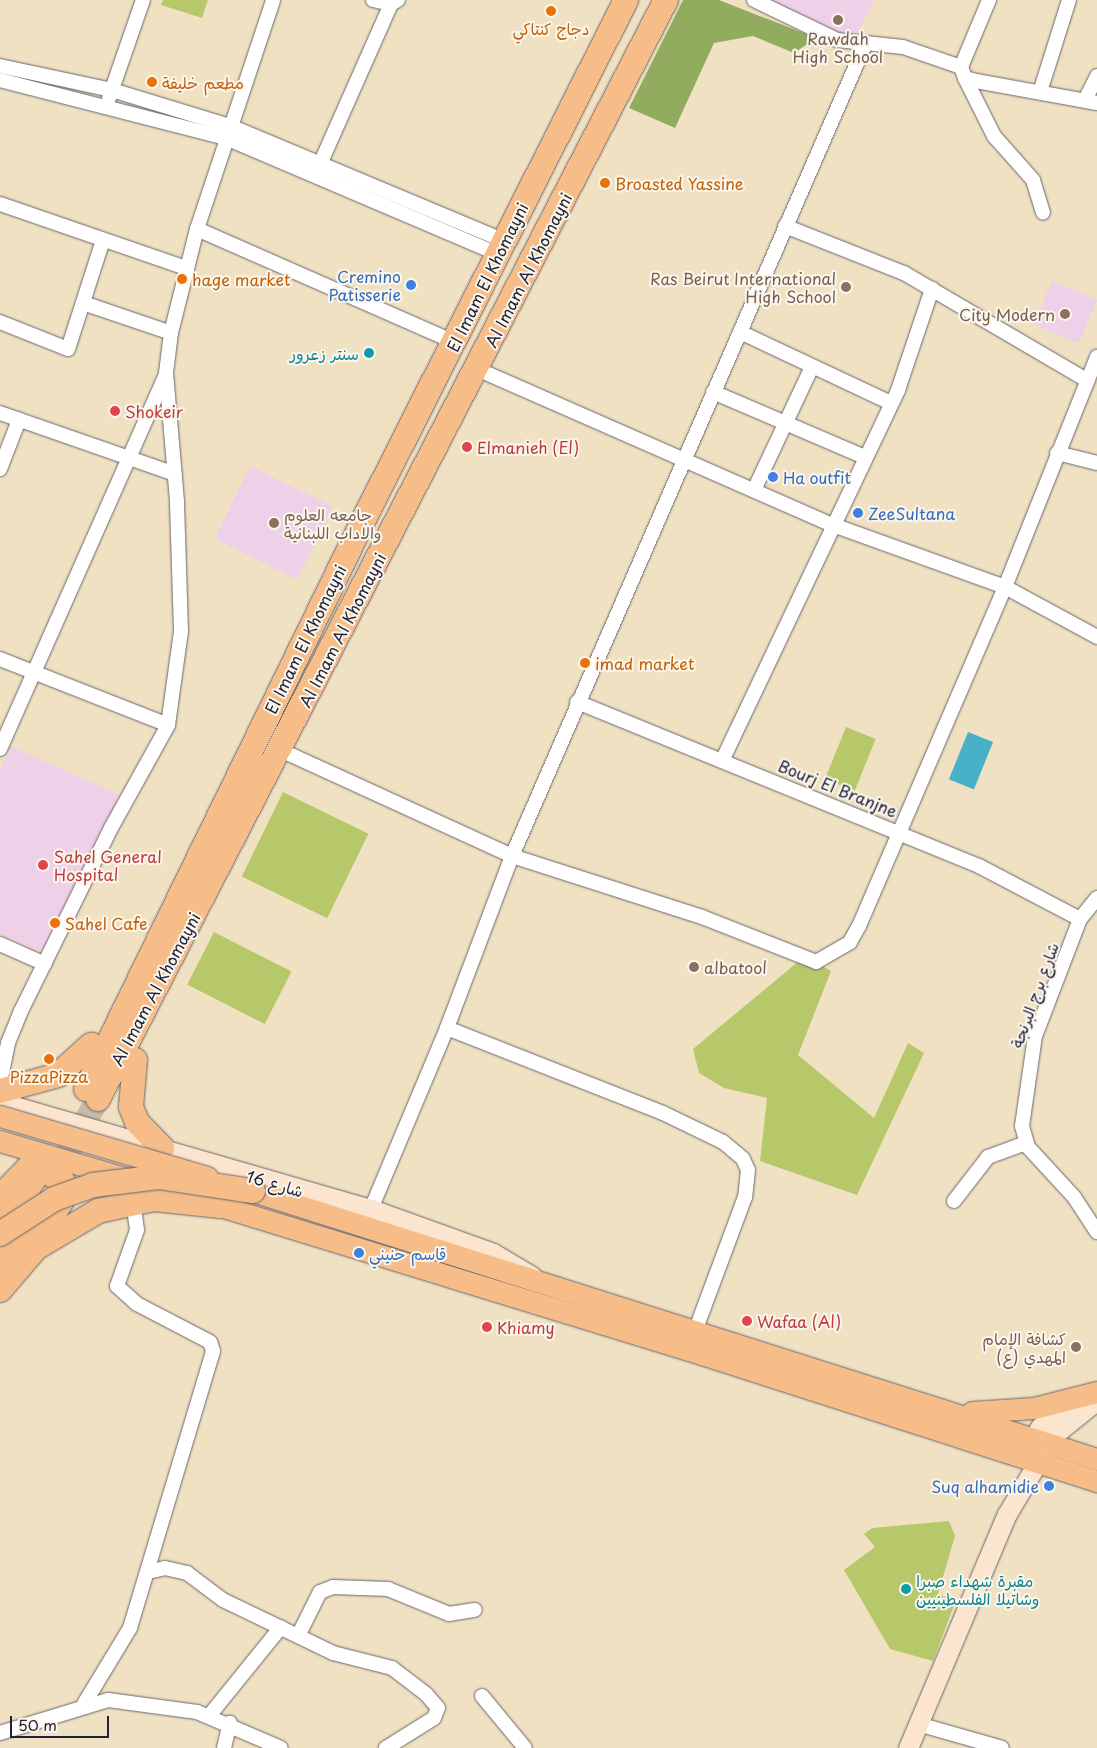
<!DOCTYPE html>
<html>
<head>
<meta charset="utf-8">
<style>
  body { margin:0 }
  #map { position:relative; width:1097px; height:1748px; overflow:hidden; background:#f1e1c3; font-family:"Playpen Sans","Playpen Sans Arabic",sans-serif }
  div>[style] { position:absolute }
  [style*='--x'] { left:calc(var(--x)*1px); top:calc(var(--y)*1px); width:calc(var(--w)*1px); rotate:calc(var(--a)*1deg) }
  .built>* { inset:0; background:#eed0e8; transform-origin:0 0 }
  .green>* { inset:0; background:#b7c86b; transform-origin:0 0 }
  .forest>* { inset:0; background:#91ac5f }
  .water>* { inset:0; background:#48b1c7; transform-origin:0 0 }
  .highway-tunnel>* { height:24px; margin-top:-12px; transform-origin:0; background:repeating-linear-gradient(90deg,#c8bba8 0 24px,transparent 0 36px) }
  .roads { filter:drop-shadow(0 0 1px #6a656b) drop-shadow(0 0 1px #6a656b) }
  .street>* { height:14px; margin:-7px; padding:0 7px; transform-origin:7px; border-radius:7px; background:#fff }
  .secondary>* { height:19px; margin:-9.5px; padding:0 9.5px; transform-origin:9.5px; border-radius:9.5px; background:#fce5cf }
  .primary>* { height:21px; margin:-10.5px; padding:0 10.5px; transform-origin:10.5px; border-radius:10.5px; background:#f7bd88 }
  .highway>* { height:24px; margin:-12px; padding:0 12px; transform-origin:12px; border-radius:12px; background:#f7bd88 }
  .bridges { filter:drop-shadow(0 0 1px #6a656b) drop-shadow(0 0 1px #6a656b) }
  .primary-bridge>* { height:21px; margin:-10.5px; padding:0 10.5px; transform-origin:10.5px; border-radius:10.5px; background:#f7bd88 }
  .highway-bridge>* { height:24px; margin:-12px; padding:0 12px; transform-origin:12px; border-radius:12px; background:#f7bd88 }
  .dots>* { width:14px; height:14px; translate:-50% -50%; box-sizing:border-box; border:2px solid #fbf7ec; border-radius:50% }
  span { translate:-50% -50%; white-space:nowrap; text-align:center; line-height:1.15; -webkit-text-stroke:4px #fbf7ec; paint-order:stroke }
  .food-label { font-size:16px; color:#c56008 }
  .left { translate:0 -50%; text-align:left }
  .education-label { font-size:16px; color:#785e54 }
  .right { translate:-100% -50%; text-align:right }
  .street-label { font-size:16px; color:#22223b }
  .shop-label { font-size:16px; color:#366cbe }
  .culture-label { font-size:16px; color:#0d838f }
  .health-label { font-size:16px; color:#be3a42 }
  .scale { position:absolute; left:10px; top:1716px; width:99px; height:22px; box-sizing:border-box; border:2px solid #22223b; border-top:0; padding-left:6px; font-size:15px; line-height:18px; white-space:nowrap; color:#22223b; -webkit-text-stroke:4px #fbf7ec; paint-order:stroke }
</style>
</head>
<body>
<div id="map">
  <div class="built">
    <i style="clip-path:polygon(769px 0,874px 0,854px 40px)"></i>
    <i style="left:1052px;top:281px;width:49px;height:47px;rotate:23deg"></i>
    <i style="left:250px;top:466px;width:92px;height:81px;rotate:26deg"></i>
    <i style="clip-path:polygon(11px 746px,122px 796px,43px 952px,0 934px,0 770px)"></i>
  </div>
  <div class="green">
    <i style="clip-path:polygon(163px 0,208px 0,202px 18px,161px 5px)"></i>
    <i style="left:846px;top:727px;width:32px;height:56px;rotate:22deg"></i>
    <i style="left:283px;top:792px;width:95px;height:94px;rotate:26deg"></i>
    <i style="left:214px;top:932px;width:87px;height:59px;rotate:27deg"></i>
    <i style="clip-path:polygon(805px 956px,831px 971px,798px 1055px,874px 1118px,908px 1043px,924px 1053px,857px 1195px,760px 1161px,767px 1098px,724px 1088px,699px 1073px,693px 1049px)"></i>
    <i style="clip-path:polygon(949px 1521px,955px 1536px,938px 1594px,956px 1600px,933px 1661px,890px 1649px,844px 1570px,875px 1547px,864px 1534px,872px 1528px)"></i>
  </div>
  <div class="forest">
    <i style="clip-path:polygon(683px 0,719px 0,816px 38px,794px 53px,753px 36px,714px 43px,675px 128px,629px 108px)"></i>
  </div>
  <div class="water">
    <i style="left:968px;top:732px;width:27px;height:51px;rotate:22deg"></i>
  </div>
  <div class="highway-tunnel">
    <i style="--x:48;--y:1187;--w:101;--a:-60.4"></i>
  </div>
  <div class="roads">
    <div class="street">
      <i style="--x:373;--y:0;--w:18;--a:13"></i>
      <i style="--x:391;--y:4;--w:8;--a:-30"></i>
      <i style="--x:754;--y:0;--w:92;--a:25.7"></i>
      <i style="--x:837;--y:40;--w:66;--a:6.1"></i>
      <i style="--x:903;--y:47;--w:61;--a:19"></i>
      <i style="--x:961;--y:67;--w:12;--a:70"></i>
      <i style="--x:965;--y:78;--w:11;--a:15"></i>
      <i style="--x:976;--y:81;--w:123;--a:10.3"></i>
      <i style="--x:0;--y:66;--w:115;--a:12.1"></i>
      <i style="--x:112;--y:90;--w:123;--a:17"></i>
      <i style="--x:230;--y:126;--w:298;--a:22.7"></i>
      <i style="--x:961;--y:67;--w:73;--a:-67.3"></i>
      <i style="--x:965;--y:78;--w:65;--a:63.4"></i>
      <i style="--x:994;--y:136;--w:59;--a:48.4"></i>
      <i style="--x:1033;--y:180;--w:34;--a:73"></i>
      <i style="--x:0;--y:80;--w:233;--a:14.4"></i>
      <i style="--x:226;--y:138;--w:296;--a:23.1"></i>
      <i style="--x:1040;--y:92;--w:96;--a:-72.5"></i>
      <i style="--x:109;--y:98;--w:104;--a:-70.9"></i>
      <i style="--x:1085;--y:100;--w:27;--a:-63"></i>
      <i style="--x:321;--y:162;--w:173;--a:-66.1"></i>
      <i style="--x:0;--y:204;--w:197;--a:19"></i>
      <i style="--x:785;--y:226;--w:128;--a:21.6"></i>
      <i style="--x:904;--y:273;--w:213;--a:30.4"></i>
      <i style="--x:197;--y:229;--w:282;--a:23.7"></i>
      <i style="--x:83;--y:303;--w:93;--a:18.8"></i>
      <i style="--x:0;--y:322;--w:73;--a:21.7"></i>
      <i style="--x:68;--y:349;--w:111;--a:-72.2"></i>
      <i style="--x:740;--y:332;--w:167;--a:25.2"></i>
      <i style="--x:477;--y:369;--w:389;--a:23.7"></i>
      <i style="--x:833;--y:525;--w:183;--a:19.8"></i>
      <i style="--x:1005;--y:587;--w:105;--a:28.5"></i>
      <i style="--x:713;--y:392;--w:165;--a:23.2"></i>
      <i style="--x:0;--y:413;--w:185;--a:19.2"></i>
      <i style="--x:1057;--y:453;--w:41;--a:14"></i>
      <i style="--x:0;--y:469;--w:53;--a:-68.8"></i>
      <i style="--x:754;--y:490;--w:136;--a:-64.8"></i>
      <i style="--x:0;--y:659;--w:180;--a:21.4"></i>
      <i style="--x:577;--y:702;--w:434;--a:22.2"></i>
      <i style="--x:979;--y:866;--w:114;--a:27.7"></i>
      <i style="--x:0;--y:749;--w:410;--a:-66.1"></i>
      <i style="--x:287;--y:753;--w:247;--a:24.6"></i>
      <i style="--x:512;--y:856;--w:200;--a:17.8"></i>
      <i style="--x:702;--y:917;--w:123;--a:21.5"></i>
      <i style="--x:816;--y:962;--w:39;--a:-30"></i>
      <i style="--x:850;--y:942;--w:18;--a:-61"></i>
      <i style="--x:859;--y:926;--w:369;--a:-66.7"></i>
      <i style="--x:1005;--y:587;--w:248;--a:-68.2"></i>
      <i style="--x:722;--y:761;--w:411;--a:-64.6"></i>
      <i style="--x:898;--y:390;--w:107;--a:-71.4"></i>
      <i style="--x:1097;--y:898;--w:27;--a:129"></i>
      <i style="--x:1080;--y:919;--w:125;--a:111"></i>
      <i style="--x:1035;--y:1036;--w:91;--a:98.2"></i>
      <i style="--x:1022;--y:1126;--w:22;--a:74"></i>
      <i style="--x:1028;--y:1147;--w:68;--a:47.4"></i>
      <i style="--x:1074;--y:1197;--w:42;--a:56.7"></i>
      <i style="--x:0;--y:944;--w:49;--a:24"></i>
      <i style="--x:447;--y:1028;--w:232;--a:21.5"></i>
      <i style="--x:663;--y:1113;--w:67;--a:25.8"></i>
      <i style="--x:723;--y:1142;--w:26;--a:40"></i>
      <i style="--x:743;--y:1159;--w:12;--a:66"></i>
      <i style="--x:748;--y:1170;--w:27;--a:96"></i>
      <i style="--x:745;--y:1197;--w:141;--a:110.4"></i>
      <i style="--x:0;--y:1083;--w:41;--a:-78.7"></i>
      <i style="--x:8;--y:1043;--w:35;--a:-68"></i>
      <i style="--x:21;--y:1011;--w:204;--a:-63.8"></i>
      <i style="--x:111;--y:828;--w:118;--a:-61"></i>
      <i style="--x:168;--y:725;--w:95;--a:-82.1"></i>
      <i style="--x:181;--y:631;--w:130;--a:-91.8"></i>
      <i style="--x:177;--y:501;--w:128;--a:-94.9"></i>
      <i style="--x:166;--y:373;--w:40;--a:-82.9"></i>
      <i style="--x:171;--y:333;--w:107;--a:-76"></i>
      <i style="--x:197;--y:229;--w:241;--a:-71.6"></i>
      <i style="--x:954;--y:1201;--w:56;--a:-52.3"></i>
      <i style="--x:988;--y:1157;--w:40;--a:-20.2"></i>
      <i style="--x:371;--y:1209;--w:196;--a:-67.2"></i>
      <i style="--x:447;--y:1028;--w:184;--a:-69.3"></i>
      <i style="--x:512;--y:856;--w:884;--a:-66.48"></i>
      <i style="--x:148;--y:1572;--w:17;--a:-13"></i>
      <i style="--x:165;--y:1568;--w:23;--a:13"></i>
      <i style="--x:187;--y:1573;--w:45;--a:36.9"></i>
      <i style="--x:223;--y:1600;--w:122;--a:25.7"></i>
      <i style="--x:333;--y:1653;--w:61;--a:14.3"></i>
      <i style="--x:392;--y:1668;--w:43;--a:37.4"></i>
      <i style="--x:426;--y:1694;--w:18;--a:49"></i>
      <i style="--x:438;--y:1708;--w:11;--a:112"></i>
      <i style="--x:434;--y:1718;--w:57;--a:148"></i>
      <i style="--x:299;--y:1634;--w:47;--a:-63.4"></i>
      <i style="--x:320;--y:1592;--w:14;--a:-21"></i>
      <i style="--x:333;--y:1587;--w:55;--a:2.1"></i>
      <i style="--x:388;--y:1589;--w:66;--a:22.3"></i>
      <i style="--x:449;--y:1614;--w:26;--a:-9"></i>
      <i style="--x:482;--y:1696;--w:67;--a:50.4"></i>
      <i style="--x:84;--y:1704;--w:89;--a:-58.8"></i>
      <i style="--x:130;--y:1628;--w:289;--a:-73.3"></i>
      <i style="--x:213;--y:1351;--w:9;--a:-108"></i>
      <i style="--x:210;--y:1342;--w:82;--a:-152.5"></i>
      <i style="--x:137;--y:1304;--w:27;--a:-138"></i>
      <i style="--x:117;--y:1286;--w:59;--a:-70.3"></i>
      <i style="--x:137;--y:1230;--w:29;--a:-98"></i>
      <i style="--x:209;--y:1716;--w:114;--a:-51"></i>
      <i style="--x:918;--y:1724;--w:87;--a:15.9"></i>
      <i style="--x:0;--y:1733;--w:113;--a:-17"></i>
      <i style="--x:108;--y:1700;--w:90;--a:7.7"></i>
      <i style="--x:197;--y:1712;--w:91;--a:23.2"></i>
      <i style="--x:224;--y:1748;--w:26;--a:-77"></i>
    </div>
    <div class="secondary">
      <i style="--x:0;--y:1102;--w:386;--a:16.1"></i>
      <i style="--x:371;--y:1209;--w:130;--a:19.8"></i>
      <i style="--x:493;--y:1253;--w:45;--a:30.5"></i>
      <i style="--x:1024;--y:1451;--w:29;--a:-56"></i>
      <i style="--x:1040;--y:1427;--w:44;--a:-34.8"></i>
      <i style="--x:908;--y:1748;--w:254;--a:-67.1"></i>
      <i style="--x:1007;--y:1514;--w:92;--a:-59.3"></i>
      <i style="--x:1054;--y:1435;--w:55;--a:-39.1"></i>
    </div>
    <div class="primary">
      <i style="--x:0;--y:1141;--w:138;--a:16.5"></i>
      <i style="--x:253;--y:1191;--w:886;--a:17.62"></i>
      <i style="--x:204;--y:1201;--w:507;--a:17.08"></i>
      <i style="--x:689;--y:1350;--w:429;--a:17.8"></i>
      <i style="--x:972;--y:1412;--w:62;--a:-3.7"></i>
      <i style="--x:1034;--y:1408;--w:65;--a:-14.3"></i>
    </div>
    <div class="highway">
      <i style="--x:135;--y:1060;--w:47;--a:94.9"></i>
      <i style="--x:131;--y:1107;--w:16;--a:68"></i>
      <i style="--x:137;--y:1122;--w:36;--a:46"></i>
      <i style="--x:86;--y:1089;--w:636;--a:-64"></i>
      <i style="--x:365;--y:517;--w:579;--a:-63.21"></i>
      <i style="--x:0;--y:1091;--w:60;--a:-15.4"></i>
      <i style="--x:58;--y:1075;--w:45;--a:-42.3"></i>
      <i style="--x:98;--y:1099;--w:1237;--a:-62.67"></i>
      <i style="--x:0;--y:1197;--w:40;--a:-46"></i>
      <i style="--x:28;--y:1168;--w:15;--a:4"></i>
      <i style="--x:43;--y:1169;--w:24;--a:33"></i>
      <i style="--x:63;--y:1182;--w:20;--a:96"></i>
      <i style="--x:61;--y:1202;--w:50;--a:123.7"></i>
      <i style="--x:0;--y:1232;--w:64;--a:-57.1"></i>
      <i style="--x:0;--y:1265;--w:66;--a:-58"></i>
      <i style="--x:0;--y:1290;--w:55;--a:-49.4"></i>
      <i style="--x:36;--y:1248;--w:72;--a:-30.8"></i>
      <i style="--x:98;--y:1211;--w:57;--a:-12.1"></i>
      <i style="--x:154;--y:1199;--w:67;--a:6"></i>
    </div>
  </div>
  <div class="bridges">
    <div class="primary-bridge">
      <i style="--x:0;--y:1116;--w:216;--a:16.4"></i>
    </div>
    <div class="highway-bridge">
      <i style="--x:0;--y:1234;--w:64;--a:-32.9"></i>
      <i style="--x:54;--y:1199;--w:41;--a:-19.7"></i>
      <i style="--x:93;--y:1185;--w:66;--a:-6.9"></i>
      <i style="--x:159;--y:1177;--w:95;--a:8.5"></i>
    </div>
  </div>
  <div class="dots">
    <i style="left:551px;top:11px;background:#e8710a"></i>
    <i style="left:838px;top:20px;background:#8d6e63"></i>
    <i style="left:152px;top:82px;background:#e8710a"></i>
    <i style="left:605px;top:183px;background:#e8710a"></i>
    <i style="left:182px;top:279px;background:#e8710a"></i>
    <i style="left:411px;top:285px;background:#3f7fe0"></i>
    <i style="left:846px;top:287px;background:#8d6e63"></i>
    <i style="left:1065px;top:314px;background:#8d6e63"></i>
    <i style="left:369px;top:353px;background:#0f9aa8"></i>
    <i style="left:115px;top:411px;background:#e0444e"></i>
    <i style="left:467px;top:447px;background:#e0444e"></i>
    <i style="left:773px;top:477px;background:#3f7fe0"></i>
    <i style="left:858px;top:513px;background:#3f7fe0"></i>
    <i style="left:274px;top:523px;background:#8d6e63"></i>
    <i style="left:585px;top:663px;background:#e8710a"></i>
    <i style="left:43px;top:865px;background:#e0444e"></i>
    <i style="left:55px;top:923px;background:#e8710a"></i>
    <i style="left:694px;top:967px;background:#8d6e63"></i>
    <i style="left:49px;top:1059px;background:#e8710a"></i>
    <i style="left:359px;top:1253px;background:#3f7fe0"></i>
    <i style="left:747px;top:1321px;background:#e0444e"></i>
    <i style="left:487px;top:1327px;background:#e0444e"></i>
    <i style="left:1076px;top:1347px;background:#8d6e63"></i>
    <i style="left:1049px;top:1486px;background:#3f7fe0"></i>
    <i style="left:906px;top:1589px;background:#0f9aa8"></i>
  </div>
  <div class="food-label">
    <span style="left:551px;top:28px">دجاج كنتاكي</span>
    <span class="left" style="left:162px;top:82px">مطعم خليفة</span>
    <span class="left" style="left:615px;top:183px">Broasted Yassine</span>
    <span class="left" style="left:192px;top:279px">hage market</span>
    <span class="left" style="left:595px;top:663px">imad market</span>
    <span class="left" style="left:65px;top:923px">Sahel Cafe</span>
    <span style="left:49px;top:1076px">PizzaPizza</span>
  </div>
  <div class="education-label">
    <span style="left:838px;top:47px">Rawdah<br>High School</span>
    <span class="right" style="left:836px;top:287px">Ras Beirut International<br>High School</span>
    <span class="right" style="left:1055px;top:314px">City Modern</span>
    <span class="left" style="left:284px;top:523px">جامعه العلوم<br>والاداب اللبنانية</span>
    <span class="left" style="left:704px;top:967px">albatool</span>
    <span class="right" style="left:1066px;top:1347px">كشافة الإمام<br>المهدي (ع)</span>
  </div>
  <div class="street-label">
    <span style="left:528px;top:270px;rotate:-63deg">Al Imam Al Khomayni</span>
    <span style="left:487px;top:277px;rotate:-64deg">El Imam El Khomayni</span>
    <span style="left:342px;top:630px;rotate:-63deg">Al Imam Al Khomayni</span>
    <span style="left:305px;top:639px;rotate:-64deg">El Imam El Khomayni</span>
    <span style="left:838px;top:788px;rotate:22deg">Bourj El Branjne</span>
    <span style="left:155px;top:989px;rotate:-62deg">Al Imam Al Khomayni</span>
    <span style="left:1034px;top:995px;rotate:-70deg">شارع برج البرنجة</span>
    <span style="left:275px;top:1183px;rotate:16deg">شارع 16</span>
  </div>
  <div class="shop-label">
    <span class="right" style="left:401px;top:285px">Cremino<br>Patisserie</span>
    <span class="left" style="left:783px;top:477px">Ha outfit</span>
    <span class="left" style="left:868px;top:513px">ZeeSultana</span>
    <span class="left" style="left:369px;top:1253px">قاسم حنيني</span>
    <span class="right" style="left:1039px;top:1486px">Suq alhamidie</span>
  </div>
  <div class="culture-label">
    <span class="right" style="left:359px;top:353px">سنتر زعرور</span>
    <span class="left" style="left:916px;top:1589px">مقبرة شهداء صبرا<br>وشاتيلا الفلسطينيين</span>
  </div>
  <div class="health-label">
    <span class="left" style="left:125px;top:411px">Shokeir</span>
    <span class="left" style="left:477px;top:447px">Elmanieh (El)</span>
    <span class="left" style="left:54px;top:865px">Sahel General<br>Hospital</span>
    <span class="left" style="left:757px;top:1321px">Wafaa (Al)</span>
    <span class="left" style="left:497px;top:1327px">Khiamy</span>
  </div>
  <div class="scale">50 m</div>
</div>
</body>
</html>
